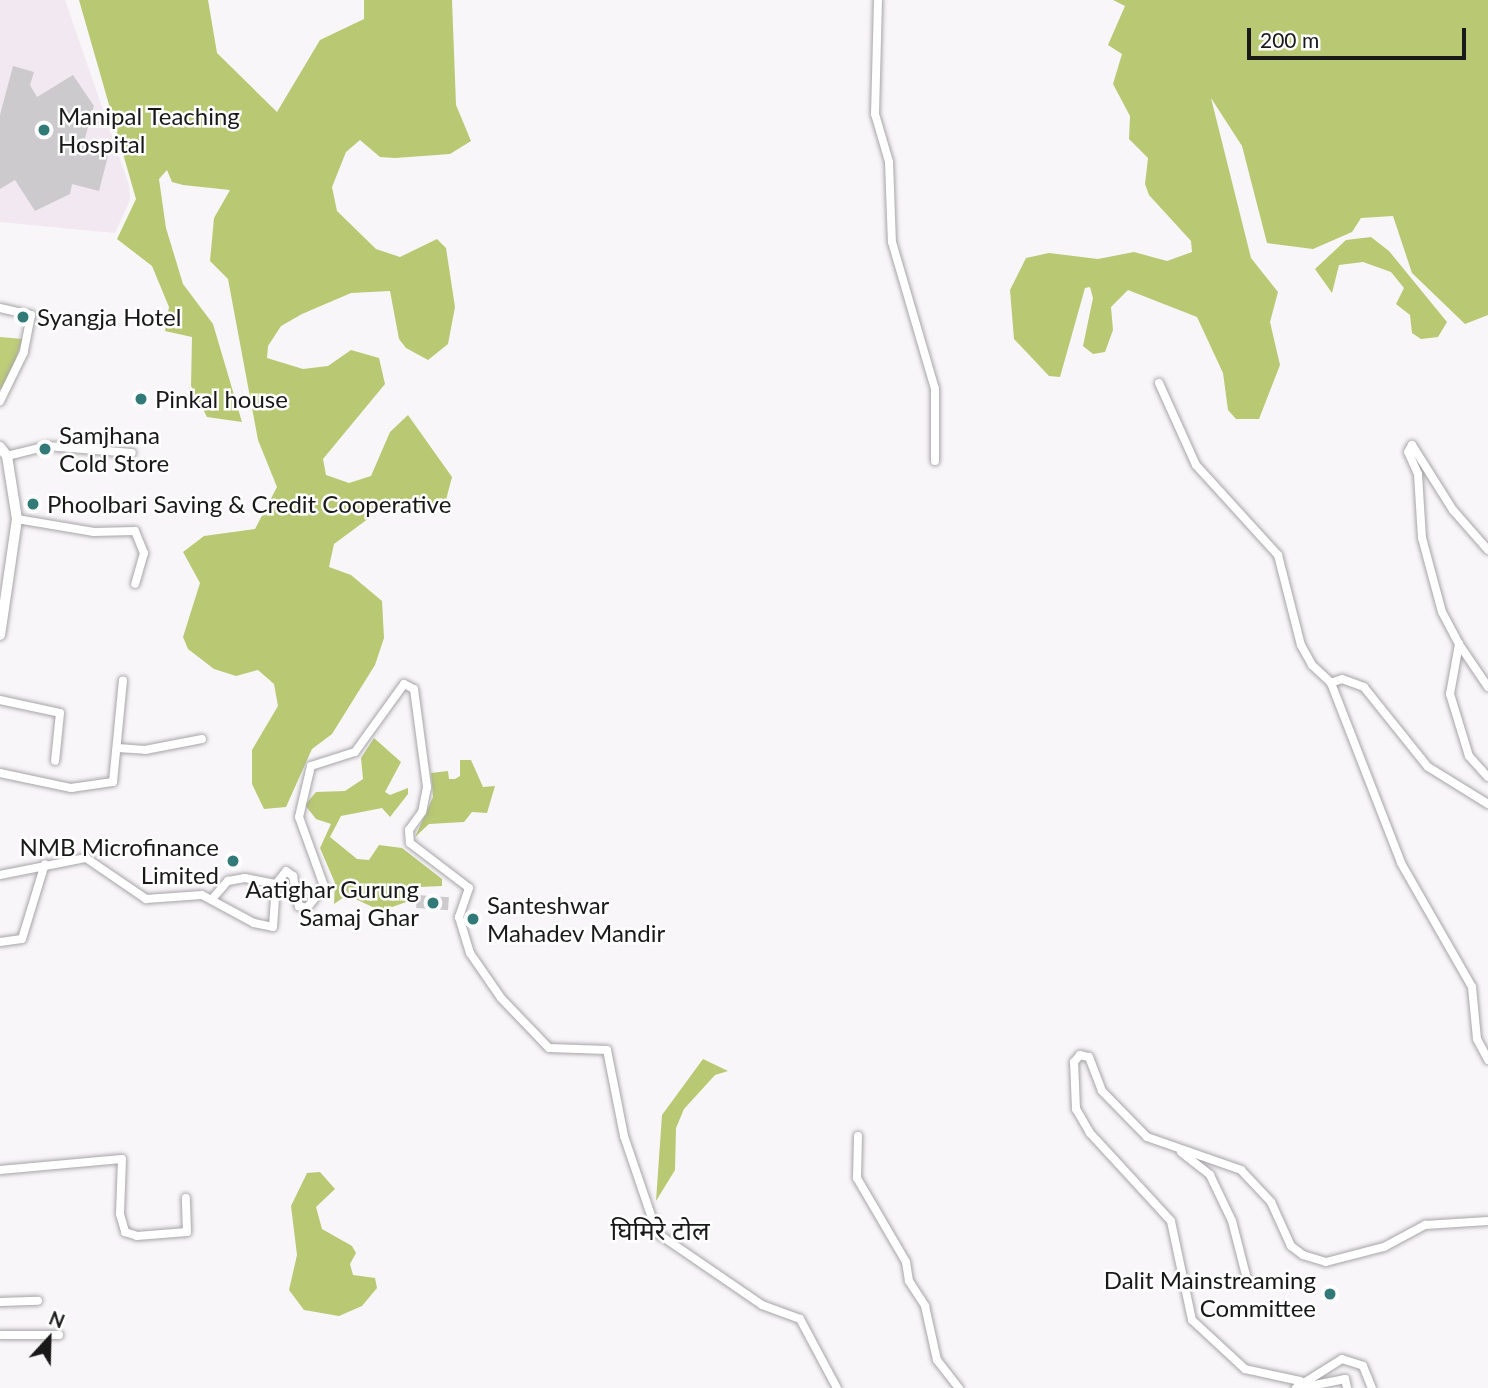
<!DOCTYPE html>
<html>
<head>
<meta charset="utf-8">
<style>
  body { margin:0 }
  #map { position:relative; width:1488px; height:1388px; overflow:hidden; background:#f9f6f9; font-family:Lato,"Noto Sans Devanagari",sans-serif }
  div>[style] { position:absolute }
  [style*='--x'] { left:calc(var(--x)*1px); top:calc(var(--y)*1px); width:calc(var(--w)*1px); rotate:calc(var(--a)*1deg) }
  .built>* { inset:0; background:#f1e8f1 }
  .green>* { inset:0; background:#bdcd78 }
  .forest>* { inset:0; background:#b8c873 }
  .building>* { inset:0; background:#cccacc; transform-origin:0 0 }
  .roads { filter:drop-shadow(0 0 2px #a7a5a7) drop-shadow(0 0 2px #a7a5a7) }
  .street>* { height:8px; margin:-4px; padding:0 4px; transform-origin:4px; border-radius:4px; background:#fff }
  .secondary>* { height:10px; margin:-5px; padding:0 5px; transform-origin:5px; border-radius:5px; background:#fff }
  .dots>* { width:19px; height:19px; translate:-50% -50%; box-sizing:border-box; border:4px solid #fff; border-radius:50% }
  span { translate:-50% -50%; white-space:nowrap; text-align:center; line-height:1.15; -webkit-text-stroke:5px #fff; paint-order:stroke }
  .poi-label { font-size:24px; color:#1a191a }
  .left { translate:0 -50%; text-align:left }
  .right { translate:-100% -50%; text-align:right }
  .neighbourhood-label { font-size:26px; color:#1a191a }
  .north { position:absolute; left:14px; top:1304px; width:70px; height:70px; -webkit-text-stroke:5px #fff; paint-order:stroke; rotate:22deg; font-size:19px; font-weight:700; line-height:28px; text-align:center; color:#1a191a }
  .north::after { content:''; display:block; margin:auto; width:24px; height:32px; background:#1a191a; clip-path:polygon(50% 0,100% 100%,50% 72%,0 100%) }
  .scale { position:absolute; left:1247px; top:28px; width:219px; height:32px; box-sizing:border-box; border:4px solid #1a191a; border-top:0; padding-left:9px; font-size:21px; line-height:24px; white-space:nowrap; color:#1a191a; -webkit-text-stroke:5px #fff; paint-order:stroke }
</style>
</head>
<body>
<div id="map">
  <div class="built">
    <i style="clip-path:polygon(0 0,65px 0,129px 185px,130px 200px,115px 233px,0 222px)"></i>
  </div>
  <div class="green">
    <i style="clip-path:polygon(0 337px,23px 339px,5px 388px,0 389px)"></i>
  </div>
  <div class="forest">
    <i style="clip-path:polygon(79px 0,208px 0,217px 53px,277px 112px,320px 40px,364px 19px,364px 0,452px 0,456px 105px,471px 141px,450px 154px,395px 158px,380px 157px,360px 140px,346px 152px,332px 187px,337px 211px,376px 249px,400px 257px,437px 239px,446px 248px,455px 307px,448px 344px,428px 360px,406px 348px,399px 339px,390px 291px,351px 293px,302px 314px,281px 326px,268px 346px,267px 358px,303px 369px,328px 366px,351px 350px,379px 358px,385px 384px,323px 459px,326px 475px,349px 483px,371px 476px,390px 432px,408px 415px,452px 477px,446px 500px,437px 508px,384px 507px,334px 544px,329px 567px,351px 575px,382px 601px,384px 638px,375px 665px,332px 734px,312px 749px,286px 807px,264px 809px,252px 784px,252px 750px,278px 706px,274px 684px,258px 670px,236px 676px,214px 669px,188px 649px,183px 637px,200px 583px,183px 552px,204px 536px,255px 529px,277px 487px,258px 440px,228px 279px,210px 261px,214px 218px,230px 190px,183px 185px,172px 182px,167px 170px,159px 179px,166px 228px,183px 284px,213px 324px,242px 422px,207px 417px,191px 386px,192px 337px,165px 331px,169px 307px,152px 266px,117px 239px,136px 199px)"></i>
    <i style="clip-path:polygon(1113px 0,1488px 0,1488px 315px,1465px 324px,1412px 273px,1393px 216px,1361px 218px,1352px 232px,1313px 249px,1267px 243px,1242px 146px,1211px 98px,1251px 258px,1278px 292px,1270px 322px,1280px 365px,1259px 419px,1236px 419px,1228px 410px,1223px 373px,1197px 317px,1128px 290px,1111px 307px,1113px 330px,1105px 352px,1093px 354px,1083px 346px,1093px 298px,1090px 287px,1085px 288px,1060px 377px,1049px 376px,1014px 339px,1010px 290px,1026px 258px,1049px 253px,1098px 259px,1134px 252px,1167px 261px,1192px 252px,1191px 241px,1149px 195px,1145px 184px,1148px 158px,1129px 139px,1130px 116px,1113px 84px,1122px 54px,1108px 45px,1125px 6px)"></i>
    <i style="clip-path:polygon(1371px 237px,1389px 251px,1447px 322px,1438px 337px,1421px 339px,1412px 333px,1410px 315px,1396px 304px,1404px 288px,1391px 272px,1363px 262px,1339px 265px,1332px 293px,1315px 269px,1346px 240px)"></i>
    <i style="clip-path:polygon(374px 738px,401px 762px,385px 792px,390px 795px,408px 788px,408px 794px,390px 817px,382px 808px,341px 816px,330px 837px,357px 859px,369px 860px,379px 845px,402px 848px,442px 879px,442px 886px,419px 887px,409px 901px,381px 911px,347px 895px,334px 904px,335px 883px,320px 848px,331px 824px,316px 819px,305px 805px,316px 792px,345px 791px,363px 779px,361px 758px)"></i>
    <i style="clip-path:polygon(460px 760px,471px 760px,483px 787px,495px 786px,487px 813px,472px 812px,464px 822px,429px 824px,415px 837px,433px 797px,431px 773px,448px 771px,449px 779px,455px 779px,460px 776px)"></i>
    <i style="clip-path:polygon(703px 1059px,728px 1071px,715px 1075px,684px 1109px,676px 1128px,675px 1170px,656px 1201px,662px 1115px)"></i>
    <i style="clip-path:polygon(320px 1172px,335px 1189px,316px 1207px,322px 1229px,352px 1246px,356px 1253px,350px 1264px,353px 1275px,375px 1278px,377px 1288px,362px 1306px,339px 1316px,304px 1310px,289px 1290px,297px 1255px,291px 1206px,307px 1173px)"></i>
  </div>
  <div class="building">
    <i style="clip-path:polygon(13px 66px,34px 72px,30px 85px,37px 97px,73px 75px,94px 106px,83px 145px,109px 152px,99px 191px,72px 184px,70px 194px,35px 211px,15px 180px,0 189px,0 115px)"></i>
    <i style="left:417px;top:895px;width:32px;height:13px;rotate:4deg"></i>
  </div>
  <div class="roads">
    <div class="street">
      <i style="--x:878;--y:0;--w:114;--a:91.5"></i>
      <i style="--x:875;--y:114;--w:50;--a:73.7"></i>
      <i style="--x:889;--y:162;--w:80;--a:87.9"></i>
      <i style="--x:892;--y:242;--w:153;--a:73.7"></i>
      <i style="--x:935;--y:389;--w:72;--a:90"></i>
      <i style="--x:0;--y:308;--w:32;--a:13"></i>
      <i style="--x:31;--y:315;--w:38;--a:101"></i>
      <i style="--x:24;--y:352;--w:55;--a:116.1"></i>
      <i style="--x:1159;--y:383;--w:90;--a:65.7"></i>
      <i style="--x:1196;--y:465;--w:122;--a:47.7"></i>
      <i style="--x:1278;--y:555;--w:93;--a:75.7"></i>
      <i style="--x:1301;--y:645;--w:23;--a:61"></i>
      <i style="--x:1312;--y:665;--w:26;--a:43"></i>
      <i style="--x:7;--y:456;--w:41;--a:-14"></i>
      <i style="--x:47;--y:446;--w:85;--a:4.7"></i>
      <i style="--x:17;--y:519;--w:78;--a:9.6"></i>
      <i style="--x:94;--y:532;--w:41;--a:-1.4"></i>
      <i style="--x:135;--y:531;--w:24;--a:68"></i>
      <i style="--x:144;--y:553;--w:32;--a:106"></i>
      <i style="--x:1459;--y:644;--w:36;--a:-118"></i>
      <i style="--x:1442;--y:612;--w:77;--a:-105.1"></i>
      <i style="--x:1422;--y:538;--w:64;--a:-93.6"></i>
      <i style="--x:1418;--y:474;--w:24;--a:-114"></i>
      <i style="--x:1408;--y:452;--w:8;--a:-60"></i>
      <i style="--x:1412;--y:445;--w:77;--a:57.8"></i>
      <i style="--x:1453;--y:510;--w:53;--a:48.8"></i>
      <i style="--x:1488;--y:687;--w:52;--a:-124"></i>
      <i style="--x:1459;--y:644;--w:51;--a:100.2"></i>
      <i style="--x:1450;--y:694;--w:65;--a:73"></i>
      <i style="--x:1469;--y:756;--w:28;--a:48"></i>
      <i style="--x:0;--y:700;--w:61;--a:12.2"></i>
      <i style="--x:60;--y:713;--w:48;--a:95.9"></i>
      <i style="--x:118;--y:748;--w:27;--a:4"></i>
      <i style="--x:145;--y:750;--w:58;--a:-10.9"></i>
      <i style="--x:0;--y:773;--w:73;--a:11.9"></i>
      <i style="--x:71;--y:788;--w:42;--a:-8.1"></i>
      <i style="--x:113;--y:782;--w:102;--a:-84.4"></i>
      <i style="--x:1488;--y:804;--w:70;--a:-148.3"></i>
      <i style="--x:1428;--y:767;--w:102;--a:-128.7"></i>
      <i style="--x:1364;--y:687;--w:23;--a:-160"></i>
      <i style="--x:1342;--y:679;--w:12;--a:160"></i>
      <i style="--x:1331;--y:683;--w:193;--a:68.7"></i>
      <i style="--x:1401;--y:863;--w:143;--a:60.2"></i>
      <i style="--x:1472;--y:987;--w:52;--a:84.5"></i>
      <i style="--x:1477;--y:1039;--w:24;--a:62"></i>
      <i style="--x:0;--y:875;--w:88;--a:-11.2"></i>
      <i style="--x:86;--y:858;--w:73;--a:34.3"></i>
      <i style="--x:146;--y:899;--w:56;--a:-4.1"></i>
      <i style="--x:202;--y:895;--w:59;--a:28.3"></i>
      <i style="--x:254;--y:923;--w:19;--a:12"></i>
      <i style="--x:273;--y:927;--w:43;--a:-86"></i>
      <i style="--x:276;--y:884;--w:16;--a:-52"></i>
      <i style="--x:286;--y:871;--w:9;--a:36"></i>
      <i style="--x:293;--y:876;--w:31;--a:79"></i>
      <i style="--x:299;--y:906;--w:8;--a:14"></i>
      <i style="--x:307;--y:908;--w:28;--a:-52"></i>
      <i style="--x:324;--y:886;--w:73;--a:-109.9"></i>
      <i style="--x:299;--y:817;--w:52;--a:-76.8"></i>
      <i style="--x:311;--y:766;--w:46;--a:-17.7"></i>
      <i style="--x:355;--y:752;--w:84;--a:-54.2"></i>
      <i style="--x:404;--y:684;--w:11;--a:27"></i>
      <i style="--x:414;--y:689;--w:99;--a:82.4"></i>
      <i style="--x:427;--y:787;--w:25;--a:101"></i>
      <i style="--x:422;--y:812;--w:22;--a:126"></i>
      <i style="--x:409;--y:830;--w:13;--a:86"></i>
      <i style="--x:410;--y:843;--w:74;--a:37.3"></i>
      <i style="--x:469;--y:888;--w:31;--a:109"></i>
      <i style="--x:459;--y:917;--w:38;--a:73"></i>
      <i style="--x:470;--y:953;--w:55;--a:55.4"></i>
      <i style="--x:501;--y:998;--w:69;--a:46.2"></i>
      <i style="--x:549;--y:1048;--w:58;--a:2"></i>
      <i style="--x:607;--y:1050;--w:88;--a:78.8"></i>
      <i style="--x:624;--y:1136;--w:102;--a:71.2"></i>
      <i style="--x:657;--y:1233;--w:127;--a:34.4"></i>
      <i style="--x:762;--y:1305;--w:40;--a:20.2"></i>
      <i style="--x:800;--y:1319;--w:78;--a:61.8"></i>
      <i style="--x:213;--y:898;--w:23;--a:-49"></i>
      <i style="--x:228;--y:881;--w:17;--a:-10"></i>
      <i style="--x:245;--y:878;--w:32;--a:11"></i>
      <i style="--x:0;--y:942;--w:22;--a:-8"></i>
      <i style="--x:22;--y:939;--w:78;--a:-73"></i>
      <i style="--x:858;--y:1136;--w:42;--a:91.4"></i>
      <i style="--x:857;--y:1178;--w:97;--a:59.7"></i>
      <i style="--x:906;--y:1262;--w:19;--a:81"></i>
      <i style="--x:909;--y:1281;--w:30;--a:57"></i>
      <i style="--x:925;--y:1306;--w:55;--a:77.5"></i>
      <i style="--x:937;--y:1360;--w:36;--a:52"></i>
      <i style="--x:1181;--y:1152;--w:37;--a:38"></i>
      <i style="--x:1210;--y:1175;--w:51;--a:64.4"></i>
      <i style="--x:1232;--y:1221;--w:64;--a:75.5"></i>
      <i style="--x:0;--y:1170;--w:122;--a:-5.2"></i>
      <i style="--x:122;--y:1159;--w:55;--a:92.1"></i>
      <i style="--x:120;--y:1214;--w:19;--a:74"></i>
      <i style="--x:125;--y:1232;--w:13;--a:18"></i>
      <i style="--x:137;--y:1236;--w:50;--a:-4.6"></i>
      <i style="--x:187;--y:1232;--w:34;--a:-92"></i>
      <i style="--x:0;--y:1302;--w:38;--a:-2"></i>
      <i style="--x:0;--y:1335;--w:59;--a:0"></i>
      <i style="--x:1300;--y:1381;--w:56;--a:-167.7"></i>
      <i style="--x:1245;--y:1369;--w:72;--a:-137.2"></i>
      <i style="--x:1192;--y:1320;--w:101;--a:-102"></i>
      <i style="--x:1171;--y:1221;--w:120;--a:-132.6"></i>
      <i style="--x:1090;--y:1133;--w:28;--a:-120"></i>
      <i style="--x:1076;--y:1109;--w:47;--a:-92.4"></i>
      <i style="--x:1074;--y:1062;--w:9;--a:-49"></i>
      <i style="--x:1080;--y:1055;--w:9;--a:13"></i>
      <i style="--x:1089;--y:1057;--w:36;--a:69"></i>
      <i style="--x:1102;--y:1091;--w:64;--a:45.6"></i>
      <i style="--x:1147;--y:1137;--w:100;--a:19.3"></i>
      <i style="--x:1241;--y:1170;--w:44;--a:46.8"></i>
      <i style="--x:1271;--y:1202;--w:48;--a:65.6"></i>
      <i style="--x:1291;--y:1246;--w:15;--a:37"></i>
      <i style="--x:1303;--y:1255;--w:24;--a:17"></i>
      <i style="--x:1326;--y:1262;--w:60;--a:-14.5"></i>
      <i style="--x:1384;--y:1247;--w:47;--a:-28.2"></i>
      <i style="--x:1425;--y:1225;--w:63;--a:-3.6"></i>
      <i style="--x:1296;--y:1388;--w:54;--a:-32.2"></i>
      <i style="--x:1342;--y:1359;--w:22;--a:18"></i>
      <i style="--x:1363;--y:1366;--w:24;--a:68"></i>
      <i style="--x:1300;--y:1388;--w:46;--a:-11.3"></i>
      <i style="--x:1345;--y:1379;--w:9;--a:77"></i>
    </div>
    <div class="secondary">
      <i style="--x:0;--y:447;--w:11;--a:52"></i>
      <i style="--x:7;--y:456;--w:64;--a:81"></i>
      <i style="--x:17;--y:519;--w:117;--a:98.3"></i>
    </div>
  </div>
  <div class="dots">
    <i style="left:44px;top:130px;background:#317a78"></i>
    <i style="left:23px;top:317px;background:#317a78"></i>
    <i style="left:141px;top:399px;background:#317a78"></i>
    <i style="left:45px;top:449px;background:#317a78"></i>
    <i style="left:33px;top:504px;background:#317a78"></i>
    <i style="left:233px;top:861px;background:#317a78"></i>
    <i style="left:433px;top:903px;background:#317a78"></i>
    <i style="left:473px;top:919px;background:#317a78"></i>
    <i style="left:1330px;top:1294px;background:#317a78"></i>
  </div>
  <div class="poi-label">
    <span class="left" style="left:58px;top:130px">Manipal Teaching<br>Hospital</span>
    <span class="left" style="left:37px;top:317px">Syangja Hotel</span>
    <span class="left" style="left:155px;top:399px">Pinkal house</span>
    <span class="left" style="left:59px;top:449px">Samjhana<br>Cold Store</span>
    <span class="left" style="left:47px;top:504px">Phoolbari Saving &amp; Credit Cooperative</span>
    <span class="right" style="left:219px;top:861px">NMB Microfinance<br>Limited</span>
    <span class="right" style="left:419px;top:903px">Aatighar Gurung<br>Samaj Ghar</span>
    <span class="left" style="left:487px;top:919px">Santeshwar<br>Mahadev Mandir</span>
    <span class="right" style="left:1316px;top:1294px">Dalit Mainstreaming<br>Committee</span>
  </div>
  <div class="neighbourhood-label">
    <span style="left:660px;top:1231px">घिमिरे टोल</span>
  </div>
  <div class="north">N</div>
  <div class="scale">200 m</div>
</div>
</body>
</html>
